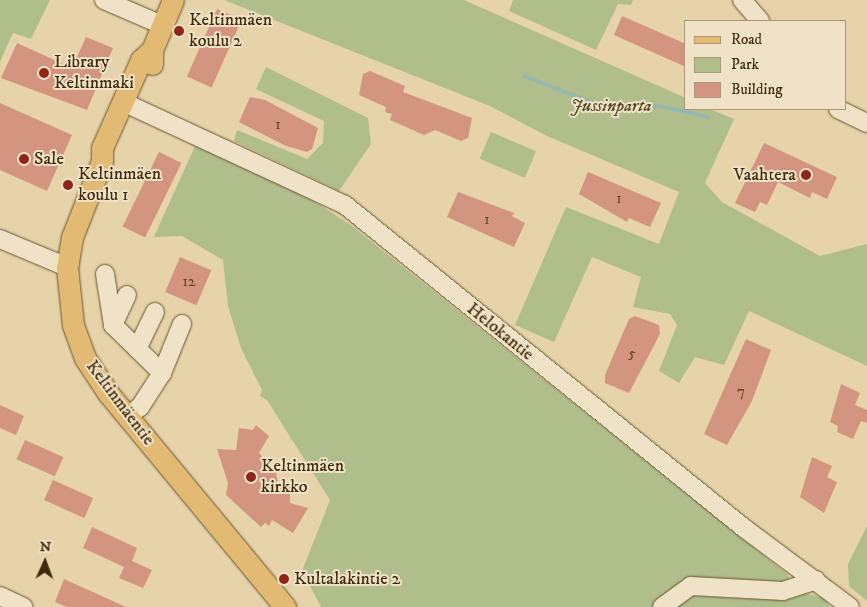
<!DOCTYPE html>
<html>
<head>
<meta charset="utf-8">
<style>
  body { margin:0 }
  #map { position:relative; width:867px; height:607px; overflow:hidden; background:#e6d3a9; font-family:"IM FELL DW Pica",serif }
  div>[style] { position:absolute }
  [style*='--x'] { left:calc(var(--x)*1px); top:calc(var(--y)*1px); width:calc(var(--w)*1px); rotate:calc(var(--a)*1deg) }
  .green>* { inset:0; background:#b0be8c; transform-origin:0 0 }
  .stream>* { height:4px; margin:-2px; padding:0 2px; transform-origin:2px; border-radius:2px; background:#96b8aa }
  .building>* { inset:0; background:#d39580; transform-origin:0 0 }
  .roads { filter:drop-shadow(0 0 1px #6a5430) drop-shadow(0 0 1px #6a5430) }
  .minor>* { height:18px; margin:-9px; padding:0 9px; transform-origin:9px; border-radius:9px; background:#efe2c7 }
  .major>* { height:21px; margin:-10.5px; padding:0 10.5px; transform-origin:10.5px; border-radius:10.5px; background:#e3ba74 }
  .dots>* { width:14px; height:14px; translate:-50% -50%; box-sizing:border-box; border:2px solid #efe2c7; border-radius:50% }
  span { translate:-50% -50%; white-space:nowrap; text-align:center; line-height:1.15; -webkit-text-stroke:4px #efe2c7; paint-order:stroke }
  .number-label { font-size:15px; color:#654426 }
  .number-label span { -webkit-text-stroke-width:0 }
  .poi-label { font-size:18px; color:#402908 }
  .left { translate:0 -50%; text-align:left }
  .right { translate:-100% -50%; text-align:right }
  .park-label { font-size:18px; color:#564722; font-style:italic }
  .street-label { font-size:18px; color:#402908 }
  .legend { position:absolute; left:684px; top:20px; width:162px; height:90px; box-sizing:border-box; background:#efe2c7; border:1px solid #a9987b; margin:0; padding:6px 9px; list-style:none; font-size:15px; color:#402908 }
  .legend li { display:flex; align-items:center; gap:10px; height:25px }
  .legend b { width:25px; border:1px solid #a9987b }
  .north { position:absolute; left:20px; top:537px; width:50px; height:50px; -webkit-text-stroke:4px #efe2c7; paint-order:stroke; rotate:2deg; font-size:14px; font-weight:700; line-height:20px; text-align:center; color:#402908 }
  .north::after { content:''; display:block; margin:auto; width:18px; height:22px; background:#402908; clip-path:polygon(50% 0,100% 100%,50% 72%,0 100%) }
</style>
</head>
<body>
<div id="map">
  <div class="green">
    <i style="clip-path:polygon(0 0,50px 0,31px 39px,13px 33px,0 62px)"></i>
    <i style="clip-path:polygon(224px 0,464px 0,686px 98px,686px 109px,710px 109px,734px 119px,705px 183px,722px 202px,820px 256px,867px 244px,867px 366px,749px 311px,724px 365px,695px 357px,679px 383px,659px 371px,677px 325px,670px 314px,633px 307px,641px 277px,592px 257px,554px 342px,515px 325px,566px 207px,659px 244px,679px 192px,547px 136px,490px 106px)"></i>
    <i style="clip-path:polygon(513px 0,633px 0,631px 5px,618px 4px,596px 50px,509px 11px)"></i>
    <i style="clip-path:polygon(266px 67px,368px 118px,371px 144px,339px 191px,234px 141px,237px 130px,307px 159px,323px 143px,324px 121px,256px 89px)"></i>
    <i style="left:491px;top:132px;width:49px;height:29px;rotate:23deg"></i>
    <i style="clip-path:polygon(195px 146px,306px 196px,352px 226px,787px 574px,797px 591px,824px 598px,830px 607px,321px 607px,302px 571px,330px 500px,267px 400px,260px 396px,262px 390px,241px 348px,228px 306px,223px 260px,182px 236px,154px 237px)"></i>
    <i style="clip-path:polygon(867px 526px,867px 601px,849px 586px,848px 564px)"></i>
  </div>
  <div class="stream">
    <i style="--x:524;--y:76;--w:97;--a:21.3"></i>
    <i style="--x:614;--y:111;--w:45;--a:-6.3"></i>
    <i style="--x:659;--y:106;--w:50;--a:12.7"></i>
  </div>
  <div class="building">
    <i style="left:217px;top:9px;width:27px;height:74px;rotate:24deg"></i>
    <i style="clip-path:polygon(622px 16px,686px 44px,686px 67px,614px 35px)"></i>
    <i style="clip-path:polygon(86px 37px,113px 48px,87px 110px,1px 78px,17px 43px,72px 68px)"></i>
    <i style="clip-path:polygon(370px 71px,405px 86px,403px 92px,472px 118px,468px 138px,461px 141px,435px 130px,424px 135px,390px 120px,392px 114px,385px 112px,386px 107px,359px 95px,363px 74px)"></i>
    <i style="clip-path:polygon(250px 97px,265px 100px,318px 128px,312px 149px,307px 152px,286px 146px,239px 122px)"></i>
    <i style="clip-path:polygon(0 103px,72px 135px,47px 191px,0 170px)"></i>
    <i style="clip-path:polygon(764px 143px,837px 177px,827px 199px,812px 192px,810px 198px,778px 182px,767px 205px,760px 202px,755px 212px,735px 203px)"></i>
    <i style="left:159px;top:152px;width:25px;height:83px;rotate:26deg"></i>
    <i style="clip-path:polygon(588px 172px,661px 203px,650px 227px,629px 218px,627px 222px,579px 194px)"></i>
    <i style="clip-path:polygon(458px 192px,514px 213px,512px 216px,525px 223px,514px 247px,447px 217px)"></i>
    <i style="left:180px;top:257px;width:34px;height:38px;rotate:23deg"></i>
    <i style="clip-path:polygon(635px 316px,659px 325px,660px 334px,629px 393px,605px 383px,605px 375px,629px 319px)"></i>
    <i style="clip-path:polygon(746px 339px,771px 350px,752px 401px,727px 445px,704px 434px)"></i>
    <i style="clip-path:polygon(841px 384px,860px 393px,855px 405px,867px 410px,867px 423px,861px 421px,853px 439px,837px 432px,838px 426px,830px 422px)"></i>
    <i style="clip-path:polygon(0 405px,24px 416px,16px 435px,0 428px)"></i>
    <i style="clip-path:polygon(256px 425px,269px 436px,259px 453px,276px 472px,278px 484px,290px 483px,290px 503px,308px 508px,293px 533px,272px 520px,269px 526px,265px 523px,261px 527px,226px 495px,228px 483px,217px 449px,236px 450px,239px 428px,253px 430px)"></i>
    <i style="left:25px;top:440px;width:42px;height:21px;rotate:24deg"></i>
    <i style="clip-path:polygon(812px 457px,832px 466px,827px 477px,837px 482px,824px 513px,800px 497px)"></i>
    <i style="left:53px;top:480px;width:44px;height:22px;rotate:24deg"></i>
    <i style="clip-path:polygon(92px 527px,137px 548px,132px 561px,152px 570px,143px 588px,119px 578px,124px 567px,83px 548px)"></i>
    <i style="clip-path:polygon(64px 579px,126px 607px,67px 607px,55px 602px)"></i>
  </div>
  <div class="roads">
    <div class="minor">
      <i style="--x:104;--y:0;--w:63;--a:23.3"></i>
      <i style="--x:742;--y:0;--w:28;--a:49"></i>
      <i style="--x:123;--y:102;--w:245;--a:24.9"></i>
      <i style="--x:345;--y:205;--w:513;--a:38.99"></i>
      <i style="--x:744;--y:528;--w:132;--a:36.7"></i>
      <i style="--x:838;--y:109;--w:32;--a:26"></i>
      <i style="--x:0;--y:239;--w:73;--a:22.7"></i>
      <i style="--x:105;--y:274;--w:52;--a:81.1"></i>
      <i style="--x:113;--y:325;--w:69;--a:44.4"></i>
      <i style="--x:113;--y:325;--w:33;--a:-65"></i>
      <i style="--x:137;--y:349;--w:41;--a:-64.1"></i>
      <i style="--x:127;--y:416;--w:16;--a:-35"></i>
      <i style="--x:140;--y:407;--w:40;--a:-57.1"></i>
      <i style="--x:162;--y:373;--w:53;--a:-67.8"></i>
      <i style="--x:0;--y:596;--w:26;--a:25"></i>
      <i style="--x:662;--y:607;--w:36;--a:-36"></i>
      <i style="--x:691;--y:586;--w:92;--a:3.1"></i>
      <i style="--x:783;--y:591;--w:35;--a:-18"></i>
    </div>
    <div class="major">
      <i style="--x:152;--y:50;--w:15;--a:138"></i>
      <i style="--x:141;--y:60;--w:96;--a:113.9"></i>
      <i style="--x:102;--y:148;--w:13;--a:90"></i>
      <i style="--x:102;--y:161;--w:82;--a:111.5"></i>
      <i style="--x:72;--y:237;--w:30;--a:99"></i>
      <i style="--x:67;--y:267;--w:58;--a:84.1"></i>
      <i style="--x:73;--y:325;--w:35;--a:70"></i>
      <i style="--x:85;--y:358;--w:42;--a:56.7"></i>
      <i style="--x:108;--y:393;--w:278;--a:50.4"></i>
      <i style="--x:152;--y:64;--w:14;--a:-90"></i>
      <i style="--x:152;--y:50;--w:54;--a:-67.2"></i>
    </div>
  </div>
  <div class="dots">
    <i style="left:179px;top:31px;background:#8f2418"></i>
    <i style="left:44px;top:73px;background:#8f2418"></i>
    <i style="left:24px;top:159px;background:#8f2418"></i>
    <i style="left:806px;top:175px;background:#8f2418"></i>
    <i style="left:68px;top:185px;background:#8f2418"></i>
    <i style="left:251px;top:477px;background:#8f2418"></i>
    <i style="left:284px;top:579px;background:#8f2418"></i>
  </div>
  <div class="number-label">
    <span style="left:278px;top:125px">1</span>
    <span style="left:619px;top:199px">1</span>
    <span style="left:487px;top:220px">1</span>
    <span style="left:189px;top:282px">12</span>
    <span style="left:632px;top:354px">5</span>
    <span style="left:741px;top:392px">7</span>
  </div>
  <div class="poi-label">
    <span class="left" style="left:189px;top:31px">Keltinmäen<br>koulu 2</span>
    <span class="left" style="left:54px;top:73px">Library<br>Keltinmaki</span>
    <span class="left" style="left:34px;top:159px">Sale</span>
    <span class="left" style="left:78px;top:185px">Keltinmäen<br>koulu 1</span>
    <span class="right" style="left:796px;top:175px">Vaahtera</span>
    <span class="left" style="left:261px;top:477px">Keltinmäen<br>kirkko</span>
    <span class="left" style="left:294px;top:579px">Kultalakintie 2</span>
  </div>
  <div class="park-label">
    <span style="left:611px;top:106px">Jussinparta</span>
  </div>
  <div class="street-label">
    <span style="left:500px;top:332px;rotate:39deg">Helokantie</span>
    <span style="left:120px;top:403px;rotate:53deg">Keltinmäentie</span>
  </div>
  <ul class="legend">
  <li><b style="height:6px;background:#e3ba74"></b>Road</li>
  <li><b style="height:14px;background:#b0be8c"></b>Park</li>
  <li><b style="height:14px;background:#d39580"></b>Building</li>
  </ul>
  <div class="north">N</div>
</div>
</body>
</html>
